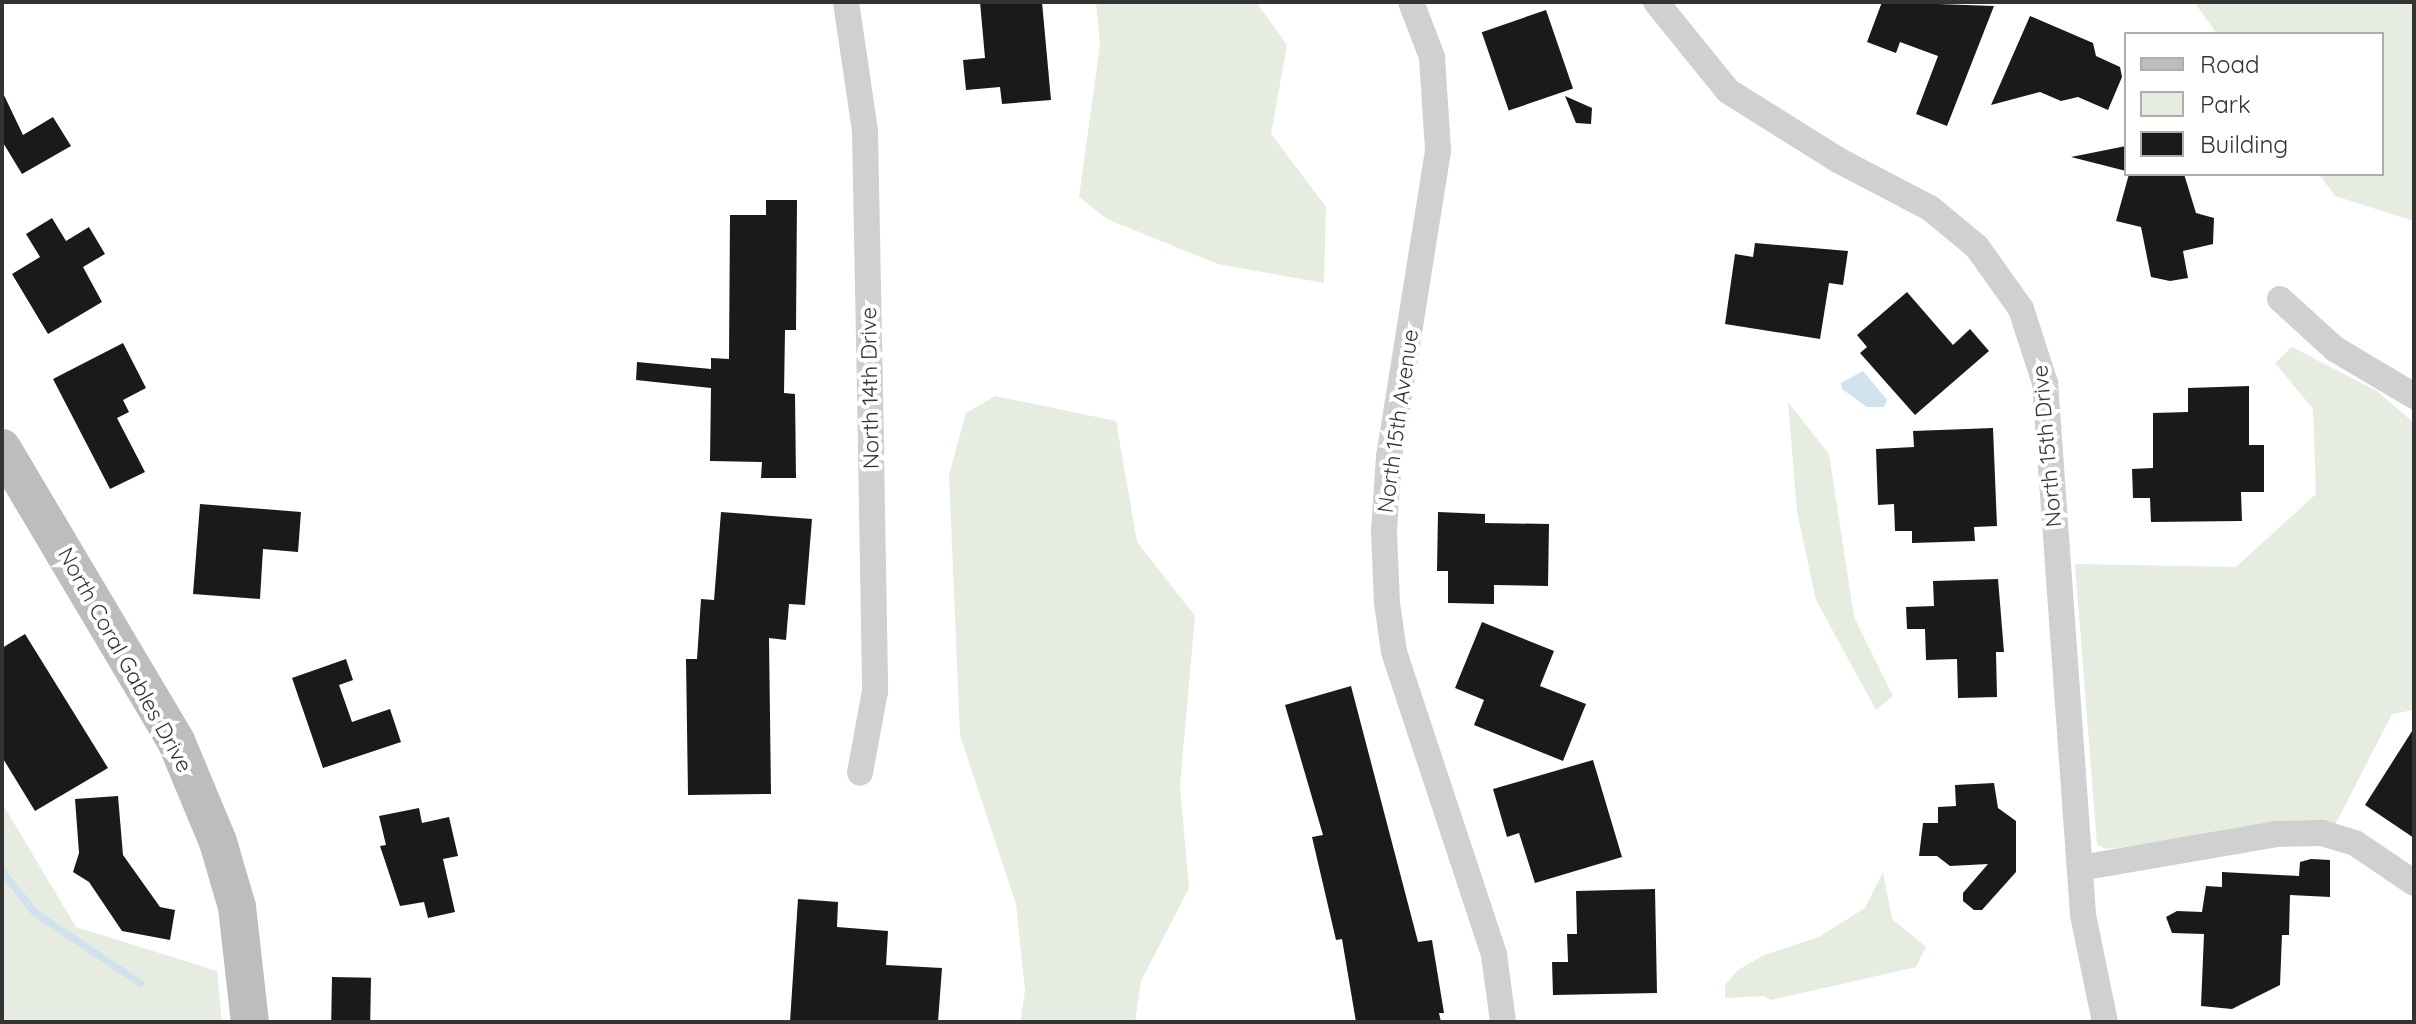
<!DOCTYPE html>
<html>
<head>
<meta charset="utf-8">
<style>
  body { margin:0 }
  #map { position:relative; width:2416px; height:1024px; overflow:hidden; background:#fff; font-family:Quicksand,sans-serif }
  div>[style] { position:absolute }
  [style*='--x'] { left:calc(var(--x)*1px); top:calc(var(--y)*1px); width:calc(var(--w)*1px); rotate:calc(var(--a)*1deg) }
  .green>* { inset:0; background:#e6ecdf }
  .water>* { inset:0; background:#cfe2ee }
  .stream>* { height:7px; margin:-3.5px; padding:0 3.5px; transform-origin:3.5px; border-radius:3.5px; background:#cfe2ee }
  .building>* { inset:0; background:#1a1a1a; transform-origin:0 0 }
  .street>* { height:26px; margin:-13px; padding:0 13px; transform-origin:13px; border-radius:13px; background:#d0d0d0 }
  .secondary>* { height:38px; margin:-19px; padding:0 19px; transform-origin:19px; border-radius:19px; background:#bdbdbd }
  span { translate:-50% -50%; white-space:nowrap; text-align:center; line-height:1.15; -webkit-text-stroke:8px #fff; paint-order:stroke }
  .street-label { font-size:22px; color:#333 }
  .frame { position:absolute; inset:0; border:4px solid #333; pointer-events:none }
  .legend { position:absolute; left:2124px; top:32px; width:260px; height:144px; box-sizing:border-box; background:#fff; border:2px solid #adadad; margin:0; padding:10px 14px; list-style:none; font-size:24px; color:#333 }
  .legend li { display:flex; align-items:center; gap:16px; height:40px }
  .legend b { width:40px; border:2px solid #adadad }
</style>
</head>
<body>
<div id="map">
  <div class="green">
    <i style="clip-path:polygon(1096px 2px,1256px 2px,1287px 45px,1271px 134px,1326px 207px,1324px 283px,1218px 264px,1107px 219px,1079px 197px,1100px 45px)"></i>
    <i style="clip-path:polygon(2194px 2px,2414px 2px,2414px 221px,2335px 196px,2319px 174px,2382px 174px,2382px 34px,2217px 34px)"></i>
    <i style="clip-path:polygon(2292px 347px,2377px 391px,2414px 423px,2414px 710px,2392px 714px,2335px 825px,2317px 822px,2107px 849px,2097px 845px,2075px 564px,2236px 567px,2316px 494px,2313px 409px,2275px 363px)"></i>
    <i style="clip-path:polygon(995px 396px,1116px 421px,1137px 542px,1195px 616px,1180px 786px,1189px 888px,1141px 981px,1135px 1022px,1020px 1022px,1025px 991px,1016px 904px,960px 735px,949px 475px,966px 413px)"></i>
    <i style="clip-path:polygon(1788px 402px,1829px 454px,1854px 617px,1893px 696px,1876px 710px,1816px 600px,1797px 512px)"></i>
    <i style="clip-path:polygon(2px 803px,76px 927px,217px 971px,222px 1022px,2px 1022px)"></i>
    <i style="clip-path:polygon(1883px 872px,1892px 919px,1926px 947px,1916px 967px,1771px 1000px,1763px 996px,1725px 998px,1725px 985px,1738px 970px,1764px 955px,1819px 937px,1865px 908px)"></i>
  </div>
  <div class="water">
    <i style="clip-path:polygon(1863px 371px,1887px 400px,1884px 407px,1867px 407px,1842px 389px,1841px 383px)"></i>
  </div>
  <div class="stream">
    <i style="--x:2;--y:871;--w:52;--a:52"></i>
    <i style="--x:34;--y:912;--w:128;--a:33.8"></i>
  </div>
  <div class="building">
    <i style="clip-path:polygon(980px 2px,1042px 2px,1051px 100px,1002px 104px,1000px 87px,966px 90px,963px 60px,985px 58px)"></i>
    <i style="clip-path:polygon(1882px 2px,1994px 6px,1947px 126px,1916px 114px,1938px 56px,1900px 42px,1896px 53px,1867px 42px)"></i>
    <i style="left:1546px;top:10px;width:83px;height:68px;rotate:71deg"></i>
    <i style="clip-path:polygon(2030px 16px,2093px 43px,2096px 56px,2120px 67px,2122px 77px,2108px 110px,2078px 97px,2061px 101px,2040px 92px,1991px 105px)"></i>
    <i style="clip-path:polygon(2px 91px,23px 135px,53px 117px,71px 146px,22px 174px,2px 141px)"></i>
    <i style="clip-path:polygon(1565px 96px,1592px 108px,1591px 124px,1576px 123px)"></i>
    <i style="clip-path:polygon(2126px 146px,2126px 171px,2071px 157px)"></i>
    <i style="clip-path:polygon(2129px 174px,2184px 174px,2196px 213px,2214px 218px,2213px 244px,2183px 251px,2188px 278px,2170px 281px,2151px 277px,2141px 227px,2116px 221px)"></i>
    <i style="clip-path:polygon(766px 200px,797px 200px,796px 330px,785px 330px,784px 393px,795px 394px,796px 478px,761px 478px,762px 462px,710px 461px,711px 388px,636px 380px,637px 362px,711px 369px,711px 358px,729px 359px,730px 215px,766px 215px)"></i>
    <i style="clip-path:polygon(52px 218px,66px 241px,89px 227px,105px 254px,83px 267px,102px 302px,48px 334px,12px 274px,40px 257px,26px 234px)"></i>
    <i style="clip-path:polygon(1755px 243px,1848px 251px,1843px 285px,1829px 283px,1820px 339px,1725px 324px,1735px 254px,1753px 257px)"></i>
    <i style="clip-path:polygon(1907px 292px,1953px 345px,1970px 329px,1989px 351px,1915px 415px,1860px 353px,1867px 347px,1857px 335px)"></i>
    <i style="clip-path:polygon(123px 343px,146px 388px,123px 400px,129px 412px,117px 418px,145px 472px,110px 489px,53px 379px)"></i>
    <i style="clip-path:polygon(2249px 386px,2249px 445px,2264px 445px,2264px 492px,2241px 492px,2242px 521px,2151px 522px,2150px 498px,2133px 498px,2132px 469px,2153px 468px,2153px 413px,2188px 412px,2188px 388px)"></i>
    <i style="clip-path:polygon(1993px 428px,1997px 526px,1974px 527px,1975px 541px,1912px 543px,1912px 531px,1895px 531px,1894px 504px,1878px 505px,1876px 449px,1914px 447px,1913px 431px)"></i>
    <i style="clip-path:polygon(200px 504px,301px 512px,298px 552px,263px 549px,260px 599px,193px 594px)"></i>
    <i style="clip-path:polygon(721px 512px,812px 519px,805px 605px,789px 604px,786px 640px,769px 638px,771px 794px,688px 795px,686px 659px,697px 659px,701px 599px,714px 600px)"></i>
    <i style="clip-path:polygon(1438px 512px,1485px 514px,1485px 523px,1549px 524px,1548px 586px,1494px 585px,1494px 604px,1448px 603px,1448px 571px,1437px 571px)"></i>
    <i style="clip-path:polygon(1998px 579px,2004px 652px,1996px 652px,1997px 697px,1958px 698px,1957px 659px,1926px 660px,1925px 629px,1907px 629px,1906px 607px,1934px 606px,1933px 581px)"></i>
    <i style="clip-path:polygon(1482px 622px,1554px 651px,1540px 686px,1586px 704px,1563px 761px,1474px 725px,1484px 700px,1455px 688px)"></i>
    <i style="clip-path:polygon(25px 634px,108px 768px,35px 811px,2px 757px,2px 648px)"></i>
    <i style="clip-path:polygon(346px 659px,353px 680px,339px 685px,352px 722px,390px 709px,401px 742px,323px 768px,292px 678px)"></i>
    <i style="clip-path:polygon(1351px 686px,1418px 942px,1432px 940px,1444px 1013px,1439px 1013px,1441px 1022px,1356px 1022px,1342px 939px,1336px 940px,1312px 837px,1323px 835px,1285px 705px)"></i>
    <i style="clip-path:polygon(2414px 728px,2414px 838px,2365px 805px)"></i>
    <i style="clip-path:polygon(1593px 760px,1622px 857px,1535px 883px,1519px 833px,1507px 837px,1493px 789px)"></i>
    <i style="clip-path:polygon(1994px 783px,1998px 808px,2016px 821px,2016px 872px,1982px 910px,1974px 910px,1963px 901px,1963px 893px,1988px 864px,1950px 866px,1937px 856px,1919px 856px,1923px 823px,1938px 823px,1938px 807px,1956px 806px,1955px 785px)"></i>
    <i style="clip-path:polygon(118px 796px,123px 855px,160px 907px,175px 910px,170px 940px,122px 931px,89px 882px,73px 872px,79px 853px,75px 799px)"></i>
    <i style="clip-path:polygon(419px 808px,422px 823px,449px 817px,458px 856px,443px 859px,455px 912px,428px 918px,424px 902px,400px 906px,380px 846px,386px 845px,379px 816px)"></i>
    <i style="clip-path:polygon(2311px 859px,2330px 860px,2330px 897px,2290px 895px,2289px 935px,2282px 935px,2280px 985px,2232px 1009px,2201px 1006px,2204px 934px,2172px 933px,2166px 917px,2177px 911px,2202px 912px,2206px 886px,2222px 887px,2222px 872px,2299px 876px,2300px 862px)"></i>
    <i style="clip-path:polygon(1655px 889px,1657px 993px,1553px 995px,1552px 962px,1568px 962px,1567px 934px,1577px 934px,1576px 891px)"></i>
    <i style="clip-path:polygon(798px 899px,838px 902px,837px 927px,888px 931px,886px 965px,942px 968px,938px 1022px,790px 1022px)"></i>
    <i style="left:332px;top:977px;width:39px;height:45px;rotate:1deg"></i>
  </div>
  <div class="street">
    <i style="--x:846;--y:2;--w:130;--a:81.6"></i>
    <i style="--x:865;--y:131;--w:321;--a:88.9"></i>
    <i style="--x:871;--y:452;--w:239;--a:89"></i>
    <i style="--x:875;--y:691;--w:83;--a:100.4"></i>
    <i style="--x:1411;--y:2;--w:59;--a:69.1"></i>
    <i style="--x:1432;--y:57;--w:94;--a:86.3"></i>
    <i style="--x:1438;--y:151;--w:309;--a:99.1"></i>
    <i style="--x:1389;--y:456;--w:76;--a:93.8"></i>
    <i style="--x:1384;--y:532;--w:71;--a:87.6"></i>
    <i style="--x:1387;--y:603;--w:49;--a:81.9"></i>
    <i style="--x:1394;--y:652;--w:319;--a:71.7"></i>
    <i style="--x:1494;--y:955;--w:68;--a:82.3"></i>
    <i style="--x:1656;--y:2;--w:114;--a:51"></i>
    <i style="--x:1728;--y:91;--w:130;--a:32.1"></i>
    <i style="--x:1838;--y:160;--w:104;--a:27.6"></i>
    <i style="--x:1930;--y:208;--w:61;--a:39.7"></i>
    <i style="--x:1977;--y:247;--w:76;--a:54.6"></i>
    <i style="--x:2021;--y:309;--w:78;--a:72"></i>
    <i style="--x:2045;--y:383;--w:533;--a:85.91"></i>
    <i style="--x:2083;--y:915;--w:109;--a:78.4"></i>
    <i style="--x:2280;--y:299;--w:74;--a:42.3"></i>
    <i style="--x:2335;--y:349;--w:92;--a:30.7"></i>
    <i style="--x:2080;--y:868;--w:199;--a:-9.8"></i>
    <i style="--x:2276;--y:834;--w:46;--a:-1.2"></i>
    <i style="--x:2322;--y:833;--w:34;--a:17"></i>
    <i style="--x:2355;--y:843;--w:71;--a:34.1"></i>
  </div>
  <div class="secondary">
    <i style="--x:2;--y:448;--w:341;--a:59.3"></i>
    <i style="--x:176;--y:741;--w:109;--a:67.4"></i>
    <i style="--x:218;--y:842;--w:68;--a:73.7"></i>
    <i style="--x:237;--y:907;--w:116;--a:83.6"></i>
  </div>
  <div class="street-label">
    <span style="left:870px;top:388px;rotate:-91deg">North 14th Drive</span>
    <span style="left:1398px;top:421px;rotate:-82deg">North 15th Avenue</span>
    <span style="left:2047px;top:446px;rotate:-95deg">North 15th Drive</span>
    <span style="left:125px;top:660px;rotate:61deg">North Coral Gables Drive</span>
  </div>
  <div class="frame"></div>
  <ul class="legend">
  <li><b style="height:10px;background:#bdbdbd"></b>Road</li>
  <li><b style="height:22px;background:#e6ecdf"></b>Park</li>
  <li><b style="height:22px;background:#1a1a1a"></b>Building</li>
  </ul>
</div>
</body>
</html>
